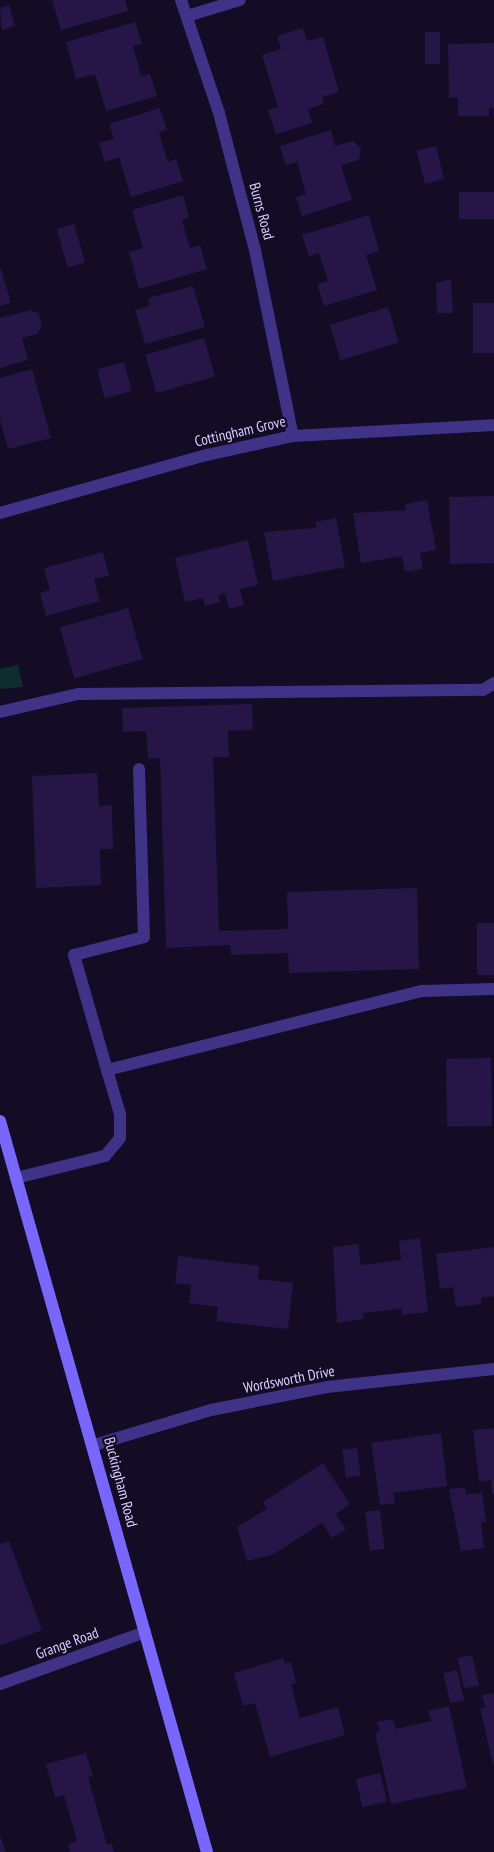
<!DOCTYPE html>
<html>
<head>
<meta charset="utf-8">
<style>
  body { margin:0 }
  #map { position:relative; width:494px; height:1852px; overflow:hidden; background:#130c24; font-family:"PT Sans Narrow",sans-serif }
  div>[style] { position:absolute }
  [style*='--x'] { left:calc(var(--x)*1px); top:calc(var(--y)*1px); width:calc(var(--w)*1px); rotate:calc(var(--a)*1deg) }
  .green>* { inset:0; background:#0e2d2f }
  .building>* { inset:0; background:#251647; transform-origin:0 0 }
  .lane>* { height:12px; margin:-6px; padding:0 6px; transform-origin:6px; border-radius:6px; background:#3e3387 }
  .street>* { height:12px; margin:-6px; padding:0 6px; transform-origin:6px; border-radius:6px; background:#3e3387 }
  .secondary>* { height:12px; margin:-6px; padding:0 6px; transform-origin:6px; border-radius:6px; background:#7966ff }
  span { translate:-50% -50%; white-space:nowrap; text-align:center; line-height:1.15; -webkit-text-stroke:4.5px #130c24; paint-order:stroke }
  .street-label { font-size:15px; color:#d9cfff }
</style>
</head>
<body>
<div id="map">
  <div class="green">
    <i style="clip-path:polygon(18px 665px,23px 687px,0 689px,0 669px)"></i>
  </div>
  <div class="building">
    <i style="clip-path:polygon(52px 0,125px 0,128px 11px,61px 30px)"></i>
    <i style="clip-path:polygon(9px 5px,15px 26px,2px 30px,0 8px)"></i>
    <i style="clip-path:polygon(135px 22px,142px 44px,133px 46px,141px 76px,150px 74px,157px 96px,106px 111px,95px 74px,76px 79px,66px 42px)"></i>
    <i style="clip-path:polygon(303px 28px,307px 41px,323px 37px,339px 92px,322px 97px,324px 104px,308px 109px,312px 123px,276px 134px,268px 110px,278px 107px,262px 55px,281px 49px,277px 36px)"></i>
    <i style="left:425px;top:32px;width:15px;height:32px"></i>
    <i style="clip-path:polygon(494px 43px,494px 108px,489px 108px,489px 116px,458px 116px,458px 98px,449px 98px,448px 44px)"></i>
    <i style="clip-path:polygon(160px 108px,167px 130px,159px 132px,163px 147px,168px 162px,176px 159px,183px 181px,131px 197px,119px 157px,105px 162px,99px 143px,114px 139px,109px 124px)"></i>
    <i style="clip-path:polygon(331px 130px,335px 146px,353px 141px,361px 149px,359px 160px,341px 165px,352px 200px,302px 216px,296px 197px,306px 194px,297px 162px,286px 166px,280px 146px)"></i>
    <i style="left:436px;top:146px;width:34px;height:20px;rotate:76deg"></i>
    <i style="left:494px;top:192px;width:27px;height:35px;rotate:90deg"></i>
    <i style="clip-path:polygon(183px 195px,189px 217px,182px 220px,190px 248px,200px 245px,207px 269px,139px 289px,129px 252px,143px 248px,132px 210px)"></i>
    <i style="clip-path:polygon(369px 215px,379px 251px,366px 255px,377px 290px,324px 306px,317px 284px,328px 281px,319px 253px,309px 256px,302px 235px)"></i>
    <i style="left:74px;top:224px;width:40px;height:18px;rotate:74deg"></i>
    <i style="clip-path:polygon(0 266px,11px 303px,0 306px)"></i>
    <i style="clip-path:polygon(451px 279px,453px 313px,437px 313px,436px 283px)"></i>
    <i style="clip-path:polygon(193px 286px,205px 327px,145px 344px,135px 310px,150px 306px,148px 298px)"></i>
    <i style="left:473px;top:303px;width:21px;height:50px"></i>
    <i style="left:388px;top:307px;width:37px;height:61px;rotate:73deg"></i>
    <i style="clip-path:polygon(31px 310px,39px 314px,42px 326px,37px 334px,22px 338px,28px 360px,0 368px,0 318px)"></i>
    <i style="left:204px;top:338px;width:40px;height:61px;rotate:74deg"></i>
    <i style="left:124px;top:362px;width:30px;height:28px;rotate:75deg"></i>
    <i style="clip-path:polygon(32px 369px,51px 438px,8px 449px,0 420px,0 378px)"></i>
    <i style="clip-path:polygon(487px 496px,494px 496px,494px 563px,450px 564px,449px 497px)"></i>
    <i style="clip-path:polygon(427px 500px,436px 550px,420px 553px,423px 569px,405px 572px,402px 556px,361px 563px,353px 513px,406px 510px,405px 504px)"></i>
    <i style="clip-path:polygon(336px 518px,345px 567px,273px 581px,264px 532px,316px 528px,315px 522px)"></i>
    <i style="clip-path:polygon(248px 540px,258px 585px,240px 589px,244px 605px,229px 609px,225px 593px,218px 595px,220px 602px,205px 606px,203px 598px,185px 602px,175px 558px)"></i>
    <i style="clip-path:polygon(103px 552px,109px 576px,94px 579px,100px 601px,46px 616px,40px 593px,50px 590px,44px 568px)"></i>
    <i style="left:128px;top:608px;width:53px;height:71px;rotate:74deg"></i>
    <i style="clip-path:polygon(252px 704px,253px 730px,228px 731px,229px 757px,213px 757px,219px 931px,288px 929px,287px 892px,417px 888px,419px 969px,289px 973px,288px 953px,231px 955px,230px 945px,166px 948px,160px 758px,148px 759px,146px 731px,123px 732px,122px 708px)"></i>
    <i style="clip-path:polygon(97px 773px,99px 806px,112px 805px,113px 849px,100px 849px,101px 885px,36px 888px,32px 776px)"></i>
    <i style="left:477px;top:923px;width:17px;height:52px"></i>
    <i style="left:491px;top:1058px;width:68px;height:45px;rotate:89deg"></i>
    <i style="clip-path:polygon(420px 1238px,428px 1312px,402px 1315px,402px 1308px,382px 1311px,363px 1313px,364px 1319px,337px 1323px,333px 1247px,358px 1244px,361px 1265px,401px 1260px,399px 1241px)"></i>
    <i style="clip-path:polygon(494px 1247px,494px 1296px,481px 1298px,481px 1304px,456px 1307px,453px 1287px,440px 1289px,436px 1254px)"></i>
    <i style="clip-path:polygon(178px 1256px,259px 1266px,258px 1279px,293px 1283px,288px 1329px,216px 1321px,218px 1307px,189px 1303px,191px 1285px,175px 1283px)"></i>
    <i style="clip-path:polygon(494px 1428px,494px 1494px,492px 1494px,491px 1480px,479px 1482px,473px 1430px)"></i>
    <i style="clip-path:polygon(441px 1433px,447px 1486px,393px 1493px,395px 1503px,380px 1505px,371px 1443px)"></i>
    <i style="left:357px;top:1448px;width:28px;height:15px;rotate:82deg"></i>
    <i style="clip-path:polygon(323px 1463px,350px 1504px,336px 1514px,346px 1529px,332px 1538px,322px 1523px,274px 1554px,247px 1561px,237px 1527px,267px 1509px,263px 1502px)"></i>
    <i style="clip-path:polygon(465px 1487px,466px 1494px,482px 1493px,486px 1522px,481px 1523px,484px 1548px,461px 1551px,449px 1489px)"></i>
    <i style="left:380px;top:1510px;width:39px;height:15px;rotate:83deg"></i>
    <i style="clip-path:polygon(9px 1541px,42px 1630px,0 1646px,0 1544px)"></i>
    <i style="left:472px;top:1655px;width:31px;height:15px;rotate:77deg"></i>
    <i style="clip-path:polygon(283px 1658px,285px 1664px,291px 1662px,296px 1683px,291px 1684px,300px 1718px,338px 1707px,345px 1735px,270px 1757px,255px 1703px,243px 1706px,234px 1673px)"></i>
    <i style="left:457px;top:1670px;width:31px;height:14px;rotate:77deg"></i>
    <i style="clip-path:polygon(494px 1693px,494px 1765px,493px 1765px,480px 1708px,485px 1707px,482px 1695px)"></i>
    <i style="clip-path:polygon(449px 1706px,467px 1788px,391px 1804px,375px 1733px,380px 1732px,377px 1722px,393px 1719px,396px 1729px,413px 1725px,431px 1721px,428px 1711px)"></i>
    <i style="clip-path:polygon(86px 1753px,93px 1776px,88px 1777px,107px 1845px,112px 1844px,114px 1852px,70px 1852px,68px 1844px,77px 1841px,64px 1795px,55px 1798px,46px 1764px)"></i>
    <i style="left:380px;top:1773px;width:29px;height:25px;rotate:76deg"></i>
    <i style="clip-path:polygon(0 1836px,6px 1852px,0 1852px)"></i>
  </div>
  <div class="lane">
    <i style="--x:0;--y:712;--w:80;--a:-13"></i>
    <i style="--x:78;--y:694;--w:405;--a:-0.6"></i>
    <i style="--x:483;--y:690;--w:13;--a:-32"></i>
    <i style="--x:107;--y:1070;--w:120;--a:-106"></i>
    <i style="--x:74;--y:955;--w:72;--a:-14.4"></i>
    <i style="--x:144;--y:937;--w:168;--a:-91.7"></i>
    <i style="--x:16;--y:1178;--w:92;--a:-13.9"></i>
    <i style="--x:105;--y:1156;--w:23;--a:-50"></i>
    <i style="--x:120;--y:1138;--w:24;--a:-90"></i>
    <i style="--x:120;--y:1114;--w:46;--a:-106.5"></i>
    <i style="--x:107;--y:1070;--w:325;--a:-14.1"></i>
    <i style="--x:422;--y:991;--w:71;--a:-1.6"></i>
  </div>
  <div class="street">
    <i style="--x:181;--y:0;--w:119;--a:71.4"></i>
    <i style="--x:219;--y:113;--w:142;--a:75.3"></i>
    <i style="--x:255;--y:250;--w:190;--a:78.5"></i>
    <i style="--x:187;--y:16;--w:55;--a:-16.8"></i>
    <i style="--x:0;--y:513;--w:215;--a:-15.7"></i>
    <i style="--x:207;--y:455;--w:88;--a:-12.5"></i>
    <i style="--x:293;--y:436;--w:201;--a:-3.1"></i>
    <i style="--x:94;--y:1445;--w:122;--a:-16.7"></i>
    <i style="--x:211;--y:1410;--w:118;--a:-11.2"></i>
    <i style="--x:327;--y:1387;--w:168;--a:-6.2"></i>
    <i style="--x:0;--y:1684;--w:154;--a:-19.7"></i>
  </div>
  <div class="secondary">
    <i style="--x:0;--y:1121;--w:760;--a:74.19"></i>
  </div>
  <div class="street-label">
    <span style="left:262px;top:211px;rotate:75deg">Burns Road</span>
    <span style="left:240px;top:431px;rotate:-13deg">Cottingham Grove</span>
    <span style="left:289px;top:1379px;rotate:-11deg">Wordsworth Drive</span>
    <span style="left:121px;top:1482px;rotate:75deg">Buckingham Road</span>
    <span style="left:67px;top:1643px;rotate:-20deg">Grange Road</span>
  </div>
</div>
</body>
</html>
